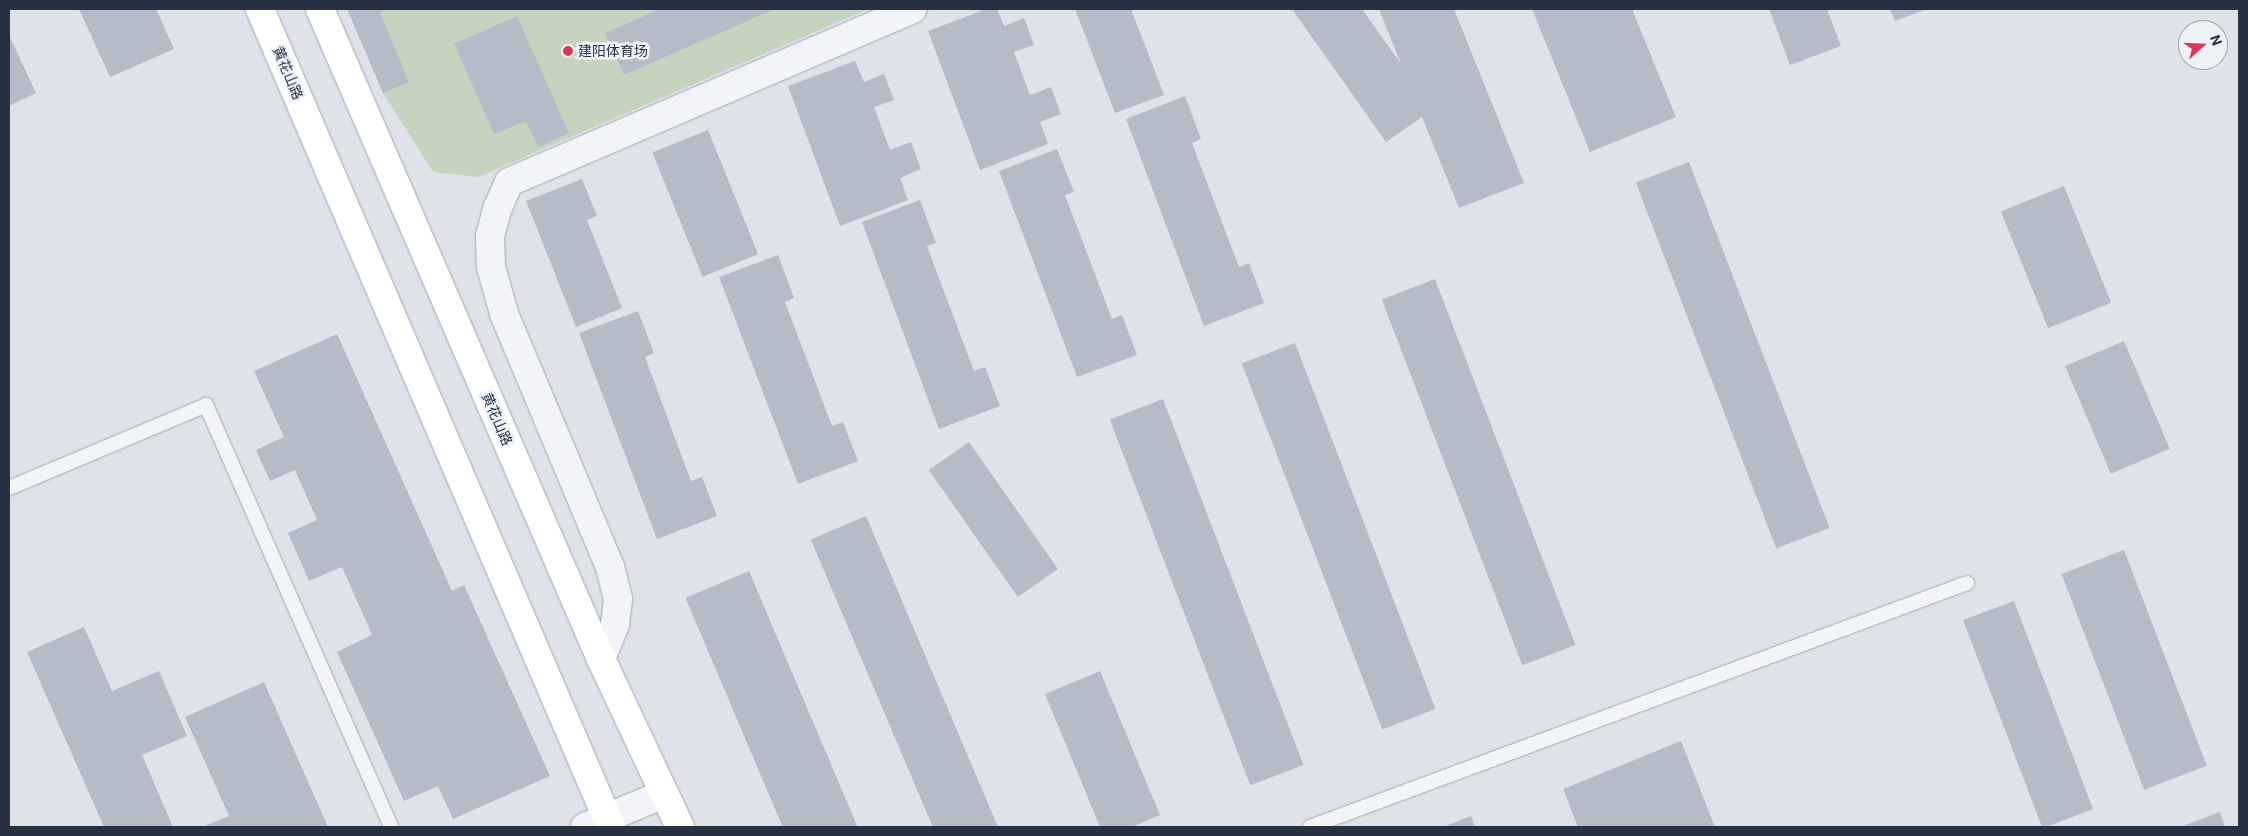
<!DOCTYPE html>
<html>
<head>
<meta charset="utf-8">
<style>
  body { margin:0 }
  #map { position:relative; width:2248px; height:836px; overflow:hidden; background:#dfe3e9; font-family:Roboto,"Noto Sans SC",sans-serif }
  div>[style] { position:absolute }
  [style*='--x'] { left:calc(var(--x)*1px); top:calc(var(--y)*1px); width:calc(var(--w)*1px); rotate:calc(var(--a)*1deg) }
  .green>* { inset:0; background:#c5d4bf }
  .building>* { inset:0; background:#b5bcc7; transform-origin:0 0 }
  .roads { filter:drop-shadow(0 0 1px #a4aab4) drop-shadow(0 0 1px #a4aab4) }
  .service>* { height:14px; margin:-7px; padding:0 7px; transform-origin:7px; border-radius:7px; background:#f2f4f7 }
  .minor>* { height:28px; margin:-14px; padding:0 14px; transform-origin:14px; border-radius:14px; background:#f2f4f7 }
  .primary>* { height:28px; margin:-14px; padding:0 14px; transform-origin:14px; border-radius:14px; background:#fff }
  .dots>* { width:14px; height:14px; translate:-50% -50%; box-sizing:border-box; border:2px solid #eef2f7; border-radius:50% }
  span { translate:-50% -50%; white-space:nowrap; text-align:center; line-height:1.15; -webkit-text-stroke:5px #eef2f7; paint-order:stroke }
  .poi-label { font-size:14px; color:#263142 }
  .left { translate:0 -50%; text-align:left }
  .street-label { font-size:14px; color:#263142 }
  .frame { position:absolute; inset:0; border:10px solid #263142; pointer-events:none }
  .north { position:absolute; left:2178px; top:20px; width:50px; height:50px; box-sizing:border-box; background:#eef2f7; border:1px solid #9ea5af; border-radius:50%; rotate:70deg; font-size:14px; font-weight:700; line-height:20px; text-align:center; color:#263142 }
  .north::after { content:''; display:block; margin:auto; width:18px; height:22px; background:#d93958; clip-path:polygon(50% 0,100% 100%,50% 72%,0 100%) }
</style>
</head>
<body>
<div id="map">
  <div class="green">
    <i style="clip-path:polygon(347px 9px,868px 9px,478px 177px,433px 172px,383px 93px)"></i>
  </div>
  <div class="building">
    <i style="clip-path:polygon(79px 9px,156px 9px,174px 49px,110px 77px)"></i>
    <i style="clip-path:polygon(347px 9px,388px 9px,380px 12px,409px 82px,383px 93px)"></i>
    <i style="clip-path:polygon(660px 9px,775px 9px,624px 75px,605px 33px)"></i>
    <i style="clip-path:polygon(986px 9px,997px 9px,1004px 26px,1024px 18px,1034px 45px,1014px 52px,1030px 95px,1051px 87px,1061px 114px,1040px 122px,1048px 144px,980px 170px,928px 31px)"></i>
    <i style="clip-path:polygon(1075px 9px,1131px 9px,1164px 95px,1115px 113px)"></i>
    <i style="clip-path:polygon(1292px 9px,1362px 9px,1401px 64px,1379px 9px,1454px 9px,1524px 183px,1459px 208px,1422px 117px,1386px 142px)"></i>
    <i style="clip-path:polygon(1532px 9px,1632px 9px,1676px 117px,1590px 152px)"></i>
    <i style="clip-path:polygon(1769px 9px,1827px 9px,1841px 46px,1790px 65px)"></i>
    <i style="clip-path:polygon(1890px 9px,1927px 9px,1895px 21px)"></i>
    <i style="clip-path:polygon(517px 16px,569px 133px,538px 147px,526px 121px,494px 134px,454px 44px)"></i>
    <i style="clip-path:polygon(9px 35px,36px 93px,9px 106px)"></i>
    <i style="clip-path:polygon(855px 61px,864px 82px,884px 74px,894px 100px,874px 107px,890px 150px,911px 142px,921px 169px,900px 178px,908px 200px,840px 226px,788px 86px)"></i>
    <i style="clip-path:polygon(1185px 96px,1201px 139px,1192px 143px,1239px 267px,1249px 263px,1264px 303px,1204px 326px,1126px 119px)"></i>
    <i style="left:708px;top:130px;width:134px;height:60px;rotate:68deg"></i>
    <i style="clip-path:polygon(1057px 149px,1074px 192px,1065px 195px,1112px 319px,1122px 315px,1137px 355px,1077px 377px,999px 171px)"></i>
    <i style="left:1689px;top:162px;width:392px;height:57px;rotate:69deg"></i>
    <i style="clip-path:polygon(582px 179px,597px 216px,587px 220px,622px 308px,576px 327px,526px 201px)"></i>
    <i style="left:2064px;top:186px;width:126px;height:68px;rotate:68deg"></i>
    <i style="clip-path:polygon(920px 200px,936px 243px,927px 246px,974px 371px,985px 367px,1000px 406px,939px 429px,862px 222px)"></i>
    <i style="clip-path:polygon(778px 255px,794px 298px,785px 302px,832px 426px,843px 422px,858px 461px,798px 484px,719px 277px)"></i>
    <i style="left:1435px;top:279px;width:392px;height:57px;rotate:69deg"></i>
    <i style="clip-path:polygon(638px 311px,654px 353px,645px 357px,691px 481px,702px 477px,717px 516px,657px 539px,579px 333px)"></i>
    <i style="clip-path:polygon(337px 334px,452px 591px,464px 585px,550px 776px,453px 819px,438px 786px,404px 801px,337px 652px,372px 635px,342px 567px,309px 581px,288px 533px,317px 520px,295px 470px,270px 481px,256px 450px,284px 437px,254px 371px)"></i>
    <i style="left:2124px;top:341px;width:117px;height:64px;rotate:67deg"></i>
    <i style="left:1295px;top:343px;width:392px;height:57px;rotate:69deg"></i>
    <i style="left:1163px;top:399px;width:392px;height:57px;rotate:69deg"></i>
    <i style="left:969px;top:442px;width:155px;height:49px;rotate:55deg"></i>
    <i style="left:866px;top:516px;width:337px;height:60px;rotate:67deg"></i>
    <i style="left:2124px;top:550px;width:231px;height:67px;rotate:69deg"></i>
    <i style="left:749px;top:571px;width:278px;height:69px;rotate:67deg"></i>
    <i style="clip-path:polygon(2014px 601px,2093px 809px,2046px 827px,2042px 827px,1963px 620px)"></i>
    <i style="clip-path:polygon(84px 627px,112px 691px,159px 671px,187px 736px,142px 755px,173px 827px,104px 827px,27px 652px)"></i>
    <i style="clip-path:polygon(1100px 671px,1160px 815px,1132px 827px,1100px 827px,1045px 694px)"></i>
    <i style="clip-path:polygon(264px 682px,328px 827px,202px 827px,229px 816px,185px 717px)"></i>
    <i style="clip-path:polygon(1681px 741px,1715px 827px,1578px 827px,1563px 789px)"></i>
    <i style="clip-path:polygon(2220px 812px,2225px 827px,2180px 827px)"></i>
    <i style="clip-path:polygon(1471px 816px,1475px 827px,1443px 827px)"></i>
  </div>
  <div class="roads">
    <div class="service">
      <i style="--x:9;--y:488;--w:214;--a:-22.8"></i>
      <i style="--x:206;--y:405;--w:461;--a:66.3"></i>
      <i style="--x:1310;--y:827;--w:701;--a:-20.37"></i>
    </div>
    <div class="minor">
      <i style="--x:601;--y:659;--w:38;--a:-68"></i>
      <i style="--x:615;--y:624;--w:25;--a:-83"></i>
      <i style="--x:618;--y:599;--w:33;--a:-104"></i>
      <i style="--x:610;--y:567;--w:275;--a:-112.7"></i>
      <i style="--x:504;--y:313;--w:48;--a:-105.8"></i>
      <i style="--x:491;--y:267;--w:31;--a:-92"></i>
      <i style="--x:490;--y:236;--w:30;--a:-75"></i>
      <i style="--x:498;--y:207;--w:27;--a:-66"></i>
      <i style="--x:509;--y:182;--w:439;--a:-23.2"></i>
      <i style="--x:585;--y:827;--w:86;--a:-22.7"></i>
    </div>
    <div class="primary">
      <i style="--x:260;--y:9;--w:890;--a:66.78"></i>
      <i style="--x:320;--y:9;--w:708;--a:66.62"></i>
      <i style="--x:601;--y:659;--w:186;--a:64.8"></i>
    </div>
  </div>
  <div class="dots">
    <i style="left:568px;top:51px;background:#d93958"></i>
  </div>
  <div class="poi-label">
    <span class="left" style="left:578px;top:51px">建阳体育场</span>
  </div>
  <div class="street-label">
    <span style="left:288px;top:73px;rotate:67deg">黄花山路</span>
    <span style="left:497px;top:419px;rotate:67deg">黄花山路</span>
  </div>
  <div class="frame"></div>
  <div class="north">N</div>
</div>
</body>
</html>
